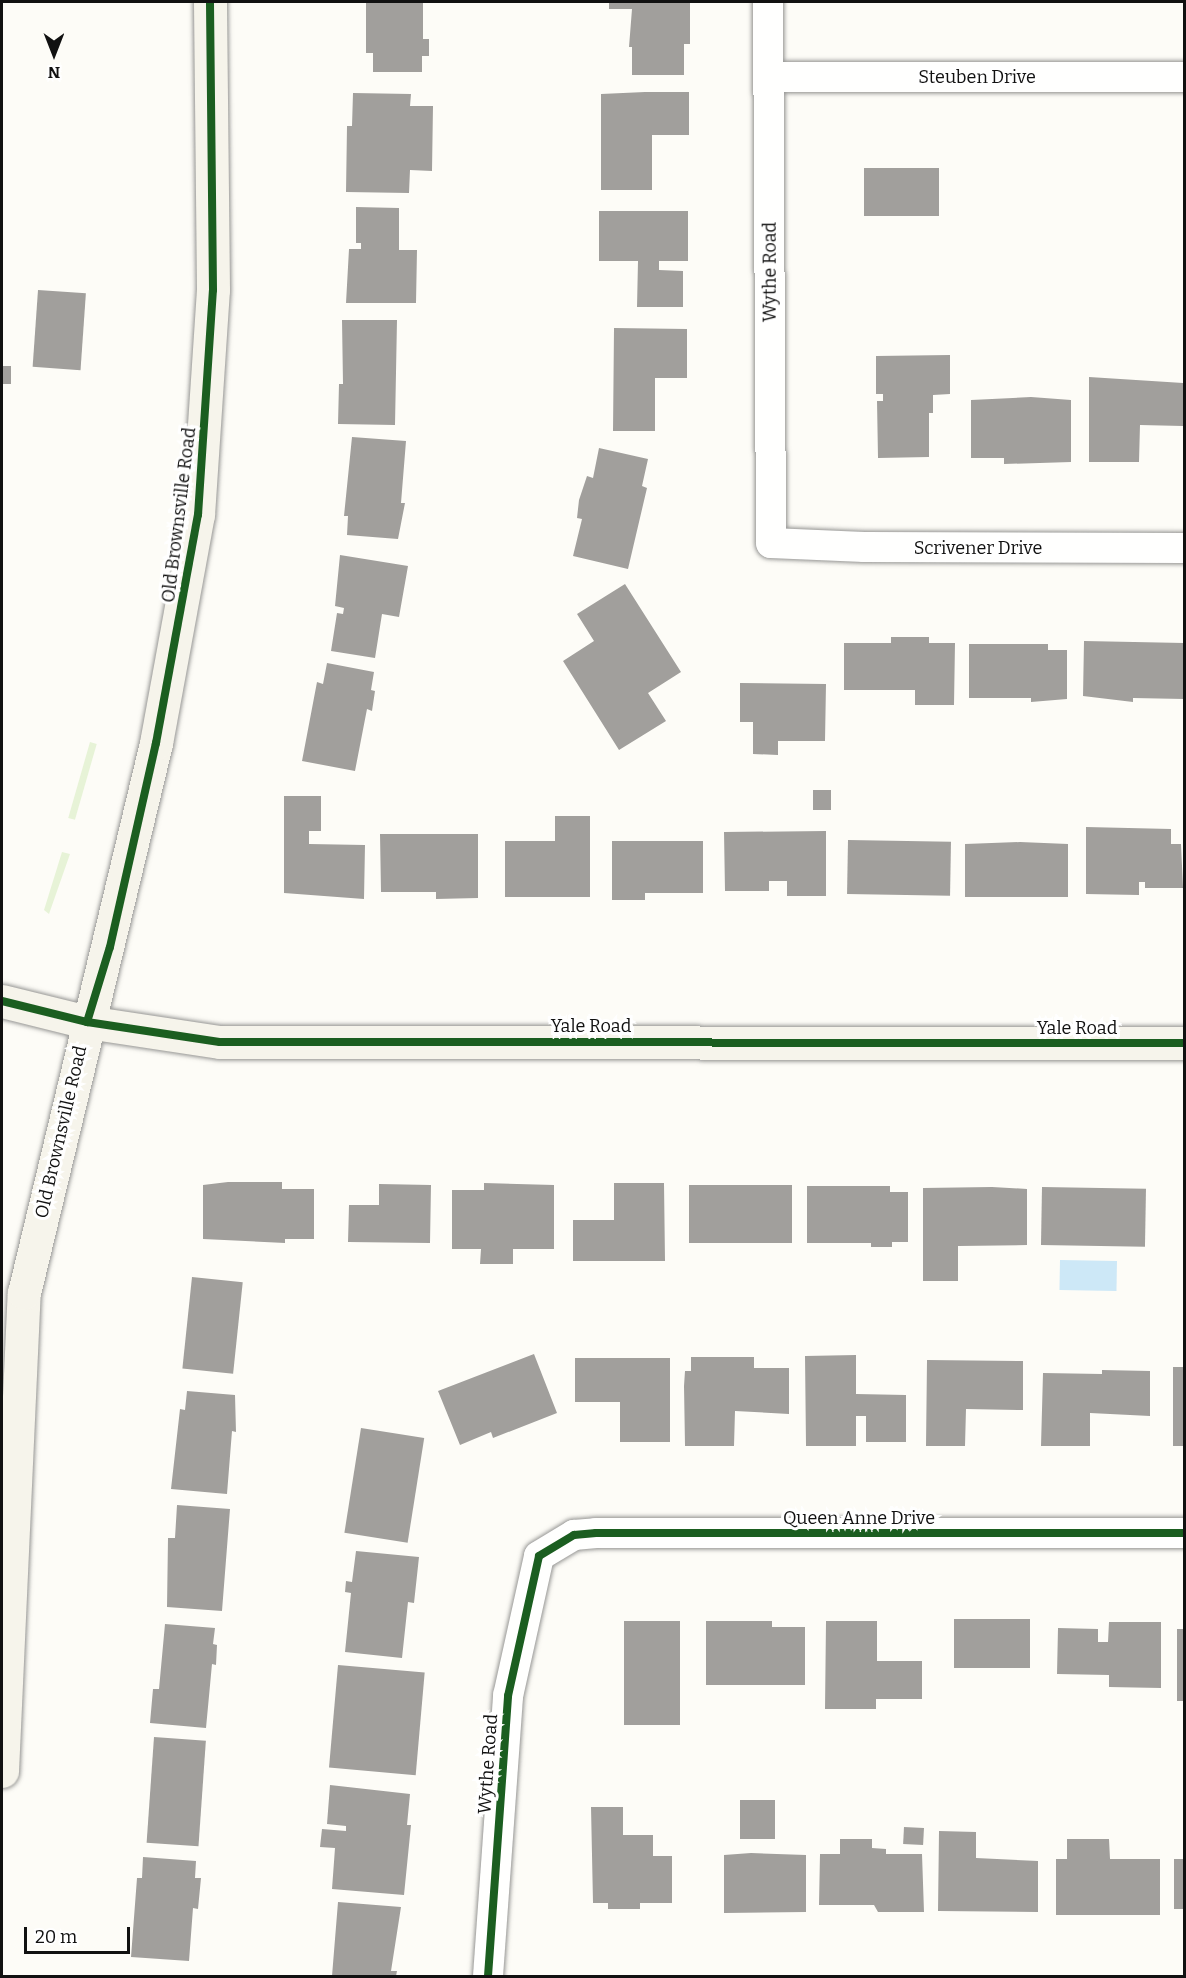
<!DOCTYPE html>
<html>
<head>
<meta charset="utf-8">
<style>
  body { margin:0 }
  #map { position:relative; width:1186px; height:1978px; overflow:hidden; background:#fdfcf7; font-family:Bitter,serif }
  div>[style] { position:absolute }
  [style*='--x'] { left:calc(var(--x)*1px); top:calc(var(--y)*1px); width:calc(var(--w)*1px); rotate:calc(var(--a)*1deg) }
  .green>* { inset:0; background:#e7f3d7; transform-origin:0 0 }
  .water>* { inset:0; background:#cde8f7; transform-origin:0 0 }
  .building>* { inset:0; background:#a19f9c; transform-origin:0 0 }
  .roads { filter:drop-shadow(0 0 2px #979795) drop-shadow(0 0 2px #979795) }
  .minor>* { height:30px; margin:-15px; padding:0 15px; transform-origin:15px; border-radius:15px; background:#fffffe }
  .secondary>* { height:33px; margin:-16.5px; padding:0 16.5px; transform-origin:16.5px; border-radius:16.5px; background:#f6f4eb }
  .cycleway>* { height:8px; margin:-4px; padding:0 4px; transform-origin:4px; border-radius:4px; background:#1b5e20 }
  span { translate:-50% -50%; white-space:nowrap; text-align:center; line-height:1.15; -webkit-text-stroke:6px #fff; paint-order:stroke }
  .street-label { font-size:18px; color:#111 }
  .frame { position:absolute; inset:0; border:3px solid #111; pointer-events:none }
  .north { position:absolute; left:24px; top:24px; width:60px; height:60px; -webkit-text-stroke:4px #fff; paint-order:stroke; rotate:180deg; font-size:16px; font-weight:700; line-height:24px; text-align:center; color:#111 }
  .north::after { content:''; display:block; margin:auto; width:21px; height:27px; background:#111; clip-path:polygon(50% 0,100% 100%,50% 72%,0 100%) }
  .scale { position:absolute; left:24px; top:1927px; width:106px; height:27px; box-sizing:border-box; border:3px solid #111; border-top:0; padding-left:8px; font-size:18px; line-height:21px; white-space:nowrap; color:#111; -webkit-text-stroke:4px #fff; paint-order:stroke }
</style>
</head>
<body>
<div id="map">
  <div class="green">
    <i style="left:90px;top:742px;width:7px;height:79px;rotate:16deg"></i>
    <i style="clip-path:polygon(62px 852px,70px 854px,49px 914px,44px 910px)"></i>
  </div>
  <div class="water">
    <i style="left:1060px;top:1260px;width:57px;height:30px;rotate:1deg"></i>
  </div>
  <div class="building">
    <i style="clip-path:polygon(366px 2px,423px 2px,423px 39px,429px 39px,429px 56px,422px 56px,422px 72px,373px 72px,373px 53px,366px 53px)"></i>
    <i style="clip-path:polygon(609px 2px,690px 2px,690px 44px,684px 44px,684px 75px,632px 75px,632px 47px,629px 47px,632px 9px,609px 9px)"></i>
    <i style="clip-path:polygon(645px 92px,689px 92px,689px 135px,652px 135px,652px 190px,601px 190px,601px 94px)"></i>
    <i style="clip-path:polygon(353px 93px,411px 94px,410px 106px,433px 106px,432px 171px,410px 170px,409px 193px,346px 192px,347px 126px,352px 126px)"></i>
    <i style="left:864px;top:168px;width:75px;height:48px"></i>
    <i style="clip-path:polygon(356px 207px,399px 208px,399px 250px,417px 250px,416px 303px,346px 303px,349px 249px,361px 249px,361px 243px,356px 243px)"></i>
    <i style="clip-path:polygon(599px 211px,688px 211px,688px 261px,659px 261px,659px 270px,683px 271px,683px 307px,637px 307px,638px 261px,599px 261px)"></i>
    <i style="left:38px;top:290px;width:48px;height:77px;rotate:4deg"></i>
    <i style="clip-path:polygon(342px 320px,397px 320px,395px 425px,338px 424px,339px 384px,343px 384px)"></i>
    <i style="clip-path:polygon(614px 328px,687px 329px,687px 378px,655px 378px,655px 431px,613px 431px)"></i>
    <i style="clip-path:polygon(950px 355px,950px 394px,933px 395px,933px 413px,929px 413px,929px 457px,878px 458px,877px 401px,883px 401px,883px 394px,876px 394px,876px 356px)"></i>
    <i style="left:2px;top:366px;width:9px;height:18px"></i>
    <i style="clip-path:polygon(1089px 377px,1183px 383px,1183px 426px,1140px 425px,1139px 462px,1089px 462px)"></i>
    <i style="clip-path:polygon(1031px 397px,1071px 400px,1071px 462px,1004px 464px,1004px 458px,971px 458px,971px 400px)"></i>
    <i style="clip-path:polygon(352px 437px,406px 441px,401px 503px,405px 503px,398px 539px,347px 535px,348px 516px,344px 516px)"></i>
    <i style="clip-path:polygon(599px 448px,648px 459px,642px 486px,647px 488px,628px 569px,573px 556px,582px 519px,577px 518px,579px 500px,587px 476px,593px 478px)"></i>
    <i style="clip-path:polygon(340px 555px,408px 566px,399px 617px,382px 614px,375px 658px,331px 651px,337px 613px,343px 614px,344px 608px,335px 606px)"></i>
    <i style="clip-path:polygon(625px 584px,681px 672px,648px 693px,666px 721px,619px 750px,563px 661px,594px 641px,577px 614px)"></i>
    <i style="clip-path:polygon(891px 637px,929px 637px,929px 643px,955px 643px,954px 705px,915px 705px,915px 690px,844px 690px,844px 643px,891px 643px)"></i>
    <i style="clip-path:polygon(1084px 641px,1184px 643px,1184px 699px,1133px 698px,1133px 702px,1083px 696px)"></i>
    <i style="clip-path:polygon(969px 644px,1048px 644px,1048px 650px,1067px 650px,1067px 699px,1031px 702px,1031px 698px,969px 698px)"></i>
    <i style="clip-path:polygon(327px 663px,374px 672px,371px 690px,375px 691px,372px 711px,367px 709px,355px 771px,302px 761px,317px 682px,323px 684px)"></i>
    <i style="clip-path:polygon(740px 683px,826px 684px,825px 741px,778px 741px,778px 755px,753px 754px,753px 722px,740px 722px)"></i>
    <i style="left:813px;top:790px;width:18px;height:20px"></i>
    <i style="clip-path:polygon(284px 796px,321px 796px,321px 831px,309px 831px,309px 844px,365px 845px,364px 899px,284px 893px)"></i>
    <i style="clip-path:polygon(555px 816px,590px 816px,590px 897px,505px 897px,505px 841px,555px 841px)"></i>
    <i style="clip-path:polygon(1086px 827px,1171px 829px,1171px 844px,1181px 844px,1183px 888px,1145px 888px,1145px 882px,1139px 882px,1139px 895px,1086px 894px)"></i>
    <i style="clip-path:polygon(826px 831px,826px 896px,787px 896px,787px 881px,769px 881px,769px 891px,725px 891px,724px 832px)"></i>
    <i style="clip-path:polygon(380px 834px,478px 834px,478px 898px,436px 899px,436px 892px,381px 892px)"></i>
    <i style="left:848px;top:840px;width:103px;height:54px;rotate:1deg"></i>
    <i style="clip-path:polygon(612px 841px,703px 841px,703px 893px,645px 893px,645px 900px,612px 900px)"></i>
    <i style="clip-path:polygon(1020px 842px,1068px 844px,1068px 897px,965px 897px,965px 844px)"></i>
    <i style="clip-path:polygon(228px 1182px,282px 1182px,282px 1189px,314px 1189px,314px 1239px,285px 1239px,285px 1243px,203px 1239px,203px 1185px)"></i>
    <i style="clip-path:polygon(484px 1183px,554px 1185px,554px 1249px,513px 1249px,513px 1264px,480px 1264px,481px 1249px,452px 1249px,452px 1190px,484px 1190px)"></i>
    <i style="clip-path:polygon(614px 1183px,664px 1183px,665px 1261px,573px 1261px,573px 1220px,614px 1220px)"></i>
    <i style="clip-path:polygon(379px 1184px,431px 1185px,430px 1243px,348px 1242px,349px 1205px,379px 1205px)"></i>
    <i style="left:689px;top:1185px;width:103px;height:58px"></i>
    <i style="clip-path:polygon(807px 1186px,890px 1186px,890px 1192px,908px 1192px,908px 1242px,892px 1242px,892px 1247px,871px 1247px,871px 1243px,807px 1243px)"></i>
    <i style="clip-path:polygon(992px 1187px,1027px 1189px,1027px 1245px,958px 1246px,958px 1281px,923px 1281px,923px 1188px)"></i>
    <i style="left:1042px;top:1187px;width:104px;height:58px;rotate:1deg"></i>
    <i style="left:192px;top:1277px;width:51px;height:92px;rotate:6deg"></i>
    <i style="clip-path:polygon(534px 1354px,557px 1413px,493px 1438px,491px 1432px,460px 1445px,438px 1391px)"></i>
    <i style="clip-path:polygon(856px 1355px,856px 1394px,906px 1395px,906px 1442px,866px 1442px,866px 1416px,856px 1416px,856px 1446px,806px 1446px,805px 1356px)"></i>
    <i style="clip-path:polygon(691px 1357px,754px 1357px,754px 1368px,789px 1368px,789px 1414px,735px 1411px,734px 1446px,685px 1446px,684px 1386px,685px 1371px,691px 1371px)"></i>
    <i style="clip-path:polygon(575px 1358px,670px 1358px,670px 1442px,620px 1442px,620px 1402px,575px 1402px)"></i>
    <i style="clip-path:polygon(927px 1360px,1023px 1361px,1023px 1410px,966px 1409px,965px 1446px,926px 1446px)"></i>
    <i style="left:1173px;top:1367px;width:11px;height:79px"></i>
    <i style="clip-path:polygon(1102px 1370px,1150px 1371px,1150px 1416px,1090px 1413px,1090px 1446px,1041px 1446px,1043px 1373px,1102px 1374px)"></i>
    <i style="clip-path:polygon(187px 1391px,235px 1395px,236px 1432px,232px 1431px,227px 1494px,171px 1489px,180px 1409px,185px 1410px)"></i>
    <i style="left:361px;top:1428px;width:64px;height:106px;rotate:9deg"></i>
    <i style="clip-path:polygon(177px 1505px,230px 1509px,222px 1611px,167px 1607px,168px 1538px,175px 1538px)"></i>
    <i style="clip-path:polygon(356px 1551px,419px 1557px,414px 1603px,408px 1602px,402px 1658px,345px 1652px,351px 1593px,345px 1592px,346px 1581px,352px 1582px)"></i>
    <i style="left:954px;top:1619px;width:76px;height:49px"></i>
    <i style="left:624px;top:1621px;width:56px;height:104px"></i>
    <i style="clip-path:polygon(706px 1621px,772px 1621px,772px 1627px,805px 1627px,805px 1685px,706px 1685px)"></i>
    <i style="clip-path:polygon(826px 1621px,877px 1621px,877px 1661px,922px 1661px,922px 1699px,876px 1699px,876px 1709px,825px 1709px)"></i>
    <i style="clip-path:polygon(1109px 1622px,1161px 1622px,1161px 1688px,1109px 1687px,1109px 1675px,1057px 1674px,1058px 1628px,1098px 1629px,1098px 1642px,1108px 1642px)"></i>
    <i style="clip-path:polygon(165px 1624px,215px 1628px,213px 1644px,217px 1645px,216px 1665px,212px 1664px,206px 1728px,150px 1723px,153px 1689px,159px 1689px)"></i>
    <i style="left:1177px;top:1629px;width:7px;height:72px"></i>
    <i style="left:338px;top:1665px;width:87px;height:103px;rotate:5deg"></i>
    <i style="left:154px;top:1737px;width:52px;height:106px;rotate:4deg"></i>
    <i style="clip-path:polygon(330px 1785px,410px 1794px,407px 1825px,411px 1825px,404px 1895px,332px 1889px,335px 1848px,320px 1847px,322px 1829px,346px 1831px,346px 1826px,327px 1824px)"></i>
    <i style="left:740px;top:1800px;width:35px;height:39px"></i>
    <i style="clip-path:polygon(591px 1807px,623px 1807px,623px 1835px,653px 1835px,653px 1856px,672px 1856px,672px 1903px,640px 1903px,640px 1909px,608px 1909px,608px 1903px,593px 1903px)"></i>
    <i style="left:904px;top:1827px;width:20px;height:17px;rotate:3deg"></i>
    <i style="clip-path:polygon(939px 1831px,976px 1832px,976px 1858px,1038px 1861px,1038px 1912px,938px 1911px)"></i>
    <i style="clip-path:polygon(840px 1839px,872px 1839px,872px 1848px,886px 1849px,886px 1854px,922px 1854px,924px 1912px,878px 1912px,874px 1905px,819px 1905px,820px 1854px,840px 1854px)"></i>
    <i style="clip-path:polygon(1067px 1839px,1109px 1839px,1110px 1859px,1160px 1859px,1160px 1915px,1056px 1915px,1056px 1859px,1067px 1859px)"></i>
    <i style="clip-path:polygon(751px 1853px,806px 1855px,806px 1912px,724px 1913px,724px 1855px)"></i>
    <i style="clip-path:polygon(143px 1857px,196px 1861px,195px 1878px,201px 1878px,198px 1909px,193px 1908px,189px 1961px,131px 1957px,137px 1878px,142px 1878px)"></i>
    <i style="left:1174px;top:1859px;width:10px;height:50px"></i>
    <i style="clip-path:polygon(338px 1902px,401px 1907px,391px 1971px,397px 1971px,396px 1976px,332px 1976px)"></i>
  </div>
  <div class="roads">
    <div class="minor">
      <i style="--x:768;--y:2;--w:541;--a:89.68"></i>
      <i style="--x:771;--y:543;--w:93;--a:2.5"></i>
      <i style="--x:864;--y:547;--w:320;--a:0.2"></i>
      <i style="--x:769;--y:77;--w:415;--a:0"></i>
      <i style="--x:488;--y:1976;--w:281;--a:-85.9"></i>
      <i style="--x:508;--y:1696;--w:143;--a:-77.5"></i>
      <i style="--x:539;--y:1556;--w:41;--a:-31"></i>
      <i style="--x:574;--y:1535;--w:22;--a:-5"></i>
      <i style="--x:596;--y:1533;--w:588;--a:0"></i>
    </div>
    <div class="secondary">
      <i style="--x:2;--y:1001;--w:88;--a:13.9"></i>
      <i style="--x:87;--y:1022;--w:134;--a:8.6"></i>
      <i style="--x:220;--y:1042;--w:964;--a:0.06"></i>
      <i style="--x:2;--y:1771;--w:479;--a:-87.4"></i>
      <i style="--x:24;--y:1293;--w:566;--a:-76.5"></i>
      <i style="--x:156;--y:743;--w:232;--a:-79.6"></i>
      <i style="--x:198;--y:515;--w:225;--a:-86.2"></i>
      <i style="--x:213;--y:290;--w:288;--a:-90.6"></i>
    </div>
  </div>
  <div class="cycleway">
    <i style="--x:2;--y:1001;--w:88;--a:13.9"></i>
    <i style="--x:87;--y:1022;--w:134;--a:8.6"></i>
    <i style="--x:220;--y:1042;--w:964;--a:0.06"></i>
    <i style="--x:87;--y:1022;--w:78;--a:-73"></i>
    <i style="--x:110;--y:947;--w:209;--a:-77.3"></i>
    <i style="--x:156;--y:743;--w:232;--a:-79.6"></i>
    <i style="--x:198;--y:515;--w:225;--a:-86.2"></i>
    <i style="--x:213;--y:290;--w:288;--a:-90.6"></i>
    <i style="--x:488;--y:1976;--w:281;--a:-85.9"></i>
    <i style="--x:508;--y:1696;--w:143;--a:-77.5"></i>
    <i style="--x:539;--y:1556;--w:41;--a:-31"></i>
    <i style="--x:574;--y:1535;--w:22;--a:-5"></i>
    <i style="--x:596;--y:1533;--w:588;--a:0"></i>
  </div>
  <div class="street-label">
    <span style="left:977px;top:77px">Steuben Drive</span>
    <span style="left:770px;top:272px;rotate:-90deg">Wythe Road</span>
    <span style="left:179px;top:515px;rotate:-83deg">Old Brownsville Road</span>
    <span style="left:978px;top:548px">Scrivener Drive</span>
    <span style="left:591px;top:1026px">Yale Road</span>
    <span style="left:1077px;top:1028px">Yale Road</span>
    <span style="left:61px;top:1132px;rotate:-77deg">Old Brownsville Road</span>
    <span style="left:859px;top:1518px">Queen Anne Drive</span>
    <span style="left:488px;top:1764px;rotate:-86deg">Wythe Road</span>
  </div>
  <div class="frame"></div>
  <div class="north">N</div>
  <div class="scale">20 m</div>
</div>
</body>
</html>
